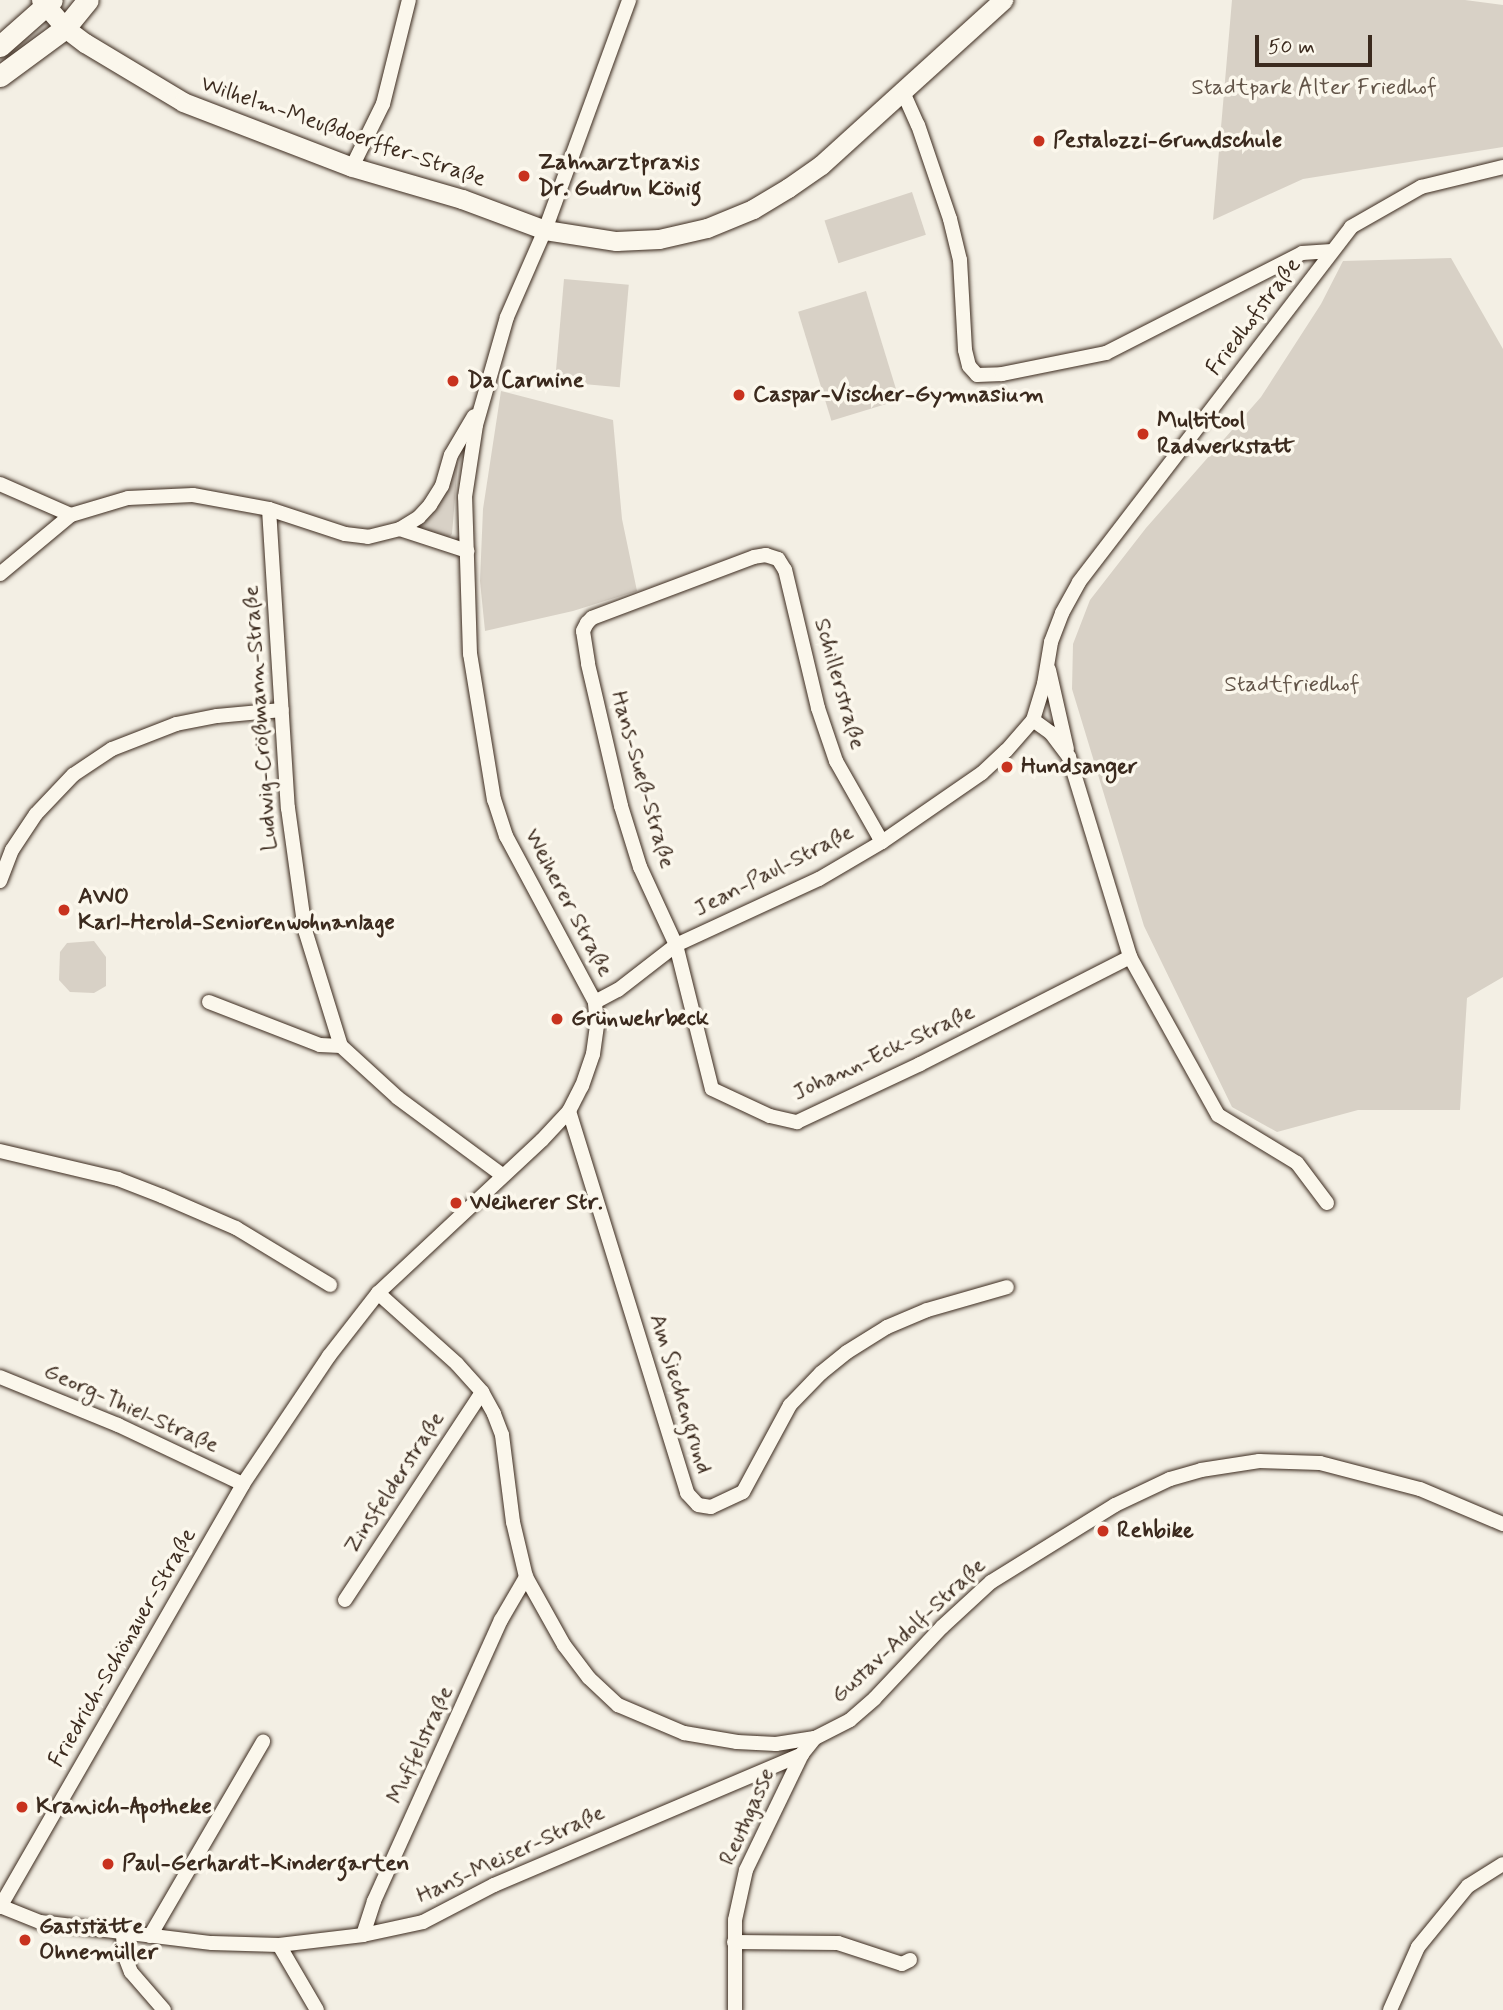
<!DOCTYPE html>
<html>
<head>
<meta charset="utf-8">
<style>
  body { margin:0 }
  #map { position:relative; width:1503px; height:2010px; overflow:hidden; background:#f3efe4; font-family:Mynerve,sans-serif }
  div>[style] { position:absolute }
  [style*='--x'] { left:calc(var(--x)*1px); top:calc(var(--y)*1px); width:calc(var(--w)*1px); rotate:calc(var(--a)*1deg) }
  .green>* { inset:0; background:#d8d1c6; transform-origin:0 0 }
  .roads { filter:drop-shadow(0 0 2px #3b2a1e) drop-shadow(0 0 2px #3b2a1e) }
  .street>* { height:14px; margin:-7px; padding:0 7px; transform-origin:7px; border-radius:7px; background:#fbf7ec }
  .secondary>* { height:19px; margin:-9.5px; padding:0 9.5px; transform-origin:9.5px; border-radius:9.5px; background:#fbf7ec }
  .primary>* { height:21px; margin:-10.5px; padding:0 10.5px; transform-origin:10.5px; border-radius:10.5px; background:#fbf7ec }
  .dots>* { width:19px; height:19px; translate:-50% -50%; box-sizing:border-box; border:4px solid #fbf7ec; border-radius:50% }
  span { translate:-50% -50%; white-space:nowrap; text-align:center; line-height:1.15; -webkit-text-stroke:7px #fbf7ec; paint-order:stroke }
  .park-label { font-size:23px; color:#625448 }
  .street-label { font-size:23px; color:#3b2a1e }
  .poi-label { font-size:23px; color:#3b2a1e; font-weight:700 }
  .left { translate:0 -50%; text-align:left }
  .scale { position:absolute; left:1255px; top:35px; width:117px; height:32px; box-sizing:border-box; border:4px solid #3b2a1e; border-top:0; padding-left:9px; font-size:21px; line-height:24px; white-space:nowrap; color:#3b2a1e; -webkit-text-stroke:5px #fbf7ec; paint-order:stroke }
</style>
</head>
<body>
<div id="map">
  <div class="green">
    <i style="clip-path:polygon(1232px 0,1465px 0,1503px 5px,1503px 147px,1303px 179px,1213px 220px)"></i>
    <i style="left:912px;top:192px;width:45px;height:92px;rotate:72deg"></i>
    <i style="clip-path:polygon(1451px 258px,1503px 349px,1503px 977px,1467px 998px,1460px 1110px,1358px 1110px,1277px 1132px,1232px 1107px,1144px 926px,1072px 689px,1073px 644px,1090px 600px,1146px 528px,1261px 397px,1321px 304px,1343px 261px)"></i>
    <i style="left:564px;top:279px;width:65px;height:103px;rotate:5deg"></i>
    <i style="left:866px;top:291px;width:114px;height:71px;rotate:73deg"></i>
    <i style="clip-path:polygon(501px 391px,613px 420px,622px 519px,637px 591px,573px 611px,485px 631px,480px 581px,483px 509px)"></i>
    <i style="clip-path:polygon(458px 462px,452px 534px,448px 538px,416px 529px)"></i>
    <i style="clip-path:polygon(94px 941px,106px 957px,106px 986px,94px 993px,70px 992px,59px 980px,60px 952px,67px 943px)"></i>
  </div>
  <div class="roads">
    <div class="street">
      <i style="--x:903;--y:92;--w:36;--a:66"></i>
      <i style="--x:918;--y:125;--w:99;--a:71.2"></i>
      <i style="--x:950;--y:219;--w:42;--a:76.3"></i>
      <i style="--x:960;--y:260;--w:90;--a:86.8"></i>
      <i style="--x:965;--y:350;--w:16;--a:76"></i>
      <i style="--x:969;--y:366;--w:12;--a:48"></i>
      <i style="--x:977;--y:375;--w:25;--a:-2"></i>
      <i style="--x:1002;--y:374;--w:106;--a:-11.4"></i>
      <i style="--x:1106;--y:353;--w:220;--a:-27"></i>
      <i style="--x:1302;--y:253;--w:30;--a:-4"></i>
      <i style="--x:352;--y:167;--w:70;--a:-63.8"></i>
      <i style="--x:383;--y:104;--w:107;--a:-76"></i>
      <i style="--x:0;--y:484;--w:77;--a:23.6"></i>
      <i style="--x:71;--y:515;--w:59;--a:-16.6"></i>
      <i style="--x:128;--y:498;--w:65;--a:-2.6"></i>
      <i style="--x:193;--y:495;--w:77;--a:10.4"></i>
      <i style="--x:269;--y:509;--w:80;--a:18.2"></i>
      <i style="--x:345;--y:534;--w:23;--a:7"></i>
      <i style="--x:368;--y:537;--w:33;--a:-14"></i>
      <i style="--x:400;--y:529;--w:71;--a:18.2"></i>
      <i style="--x:269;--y:509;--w:300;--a:86.4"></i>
      <i style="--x:288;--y:808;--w:123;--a:82.1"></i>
      <i style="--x:305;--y:930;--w:121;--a:72.8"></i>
      <i style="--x:341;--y:1046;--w:77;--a:42.4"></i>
      <i style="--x:398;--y:1098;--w:129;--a:36.5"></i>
      <i style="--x:400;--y:529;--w:22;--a:-32"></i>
      <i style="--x:419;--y:517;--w:16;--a:-47"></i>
      <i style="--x:430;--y:505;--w:22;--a:-58"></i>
      <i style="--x:442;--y:486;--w:32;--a:-74"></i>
      <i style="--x:451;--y:455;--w:45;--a:-59.5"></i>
      <i style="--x:0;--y:574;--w:92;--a:-39.7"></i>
      <i style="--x:1049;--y:670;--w:81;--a:77.2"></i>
      <i style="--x:1033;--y:720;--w:22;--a:36"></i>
      <i style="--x:1051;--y:733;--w:30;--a:53"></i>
      <i style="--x:1069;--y:757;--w:209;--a:73"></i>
      <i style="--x:1130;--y:957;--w:181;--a:60.9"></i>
      <i style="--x:1218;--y:1115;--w:92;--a:31.3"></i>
      <i style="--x:1297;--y:1163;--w:50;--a:53.1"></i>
      <i style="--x:882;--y:842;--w:93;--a:-119.6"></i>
      <i style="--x:836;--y:761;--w:56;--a:-108.8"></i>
      <i style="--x:818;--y:708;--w:142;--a:-103.4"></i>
      <i style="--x:785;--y:570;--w:13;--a:-122"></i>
      <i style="--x:778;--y:559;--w:13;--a:-162"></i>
      <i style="--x:766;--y:555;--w:12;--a:171"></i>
      <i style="--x:754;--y:557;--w:173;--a:159.4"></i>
      <i style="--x:592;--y:618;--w:7;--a:135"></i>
      <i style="--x:587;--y:623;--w:9;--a:117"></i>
      <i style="--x:583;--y:631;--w:33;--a:81"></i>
      <i style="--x:588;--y:664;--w:146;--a:76.9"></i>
      <i style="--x:621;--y:806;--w:64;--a:72.7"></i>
      <i style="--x:640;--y:867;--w:86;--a:65.2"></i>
      <i style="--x:676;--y:945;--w:148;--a:76"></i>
      <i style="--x:712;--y:1089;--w:64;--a:25"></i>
      <i style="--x:770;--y:1116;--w:28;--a:13"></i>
      <i style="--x:797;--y:1122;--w:136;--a:-25.2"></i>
      <i style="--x:920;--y:1064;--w:236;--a:-27"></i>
      <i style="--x:0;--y:881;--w:33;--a:-69"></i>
      <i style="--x:12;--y:850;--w:43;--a:-56.3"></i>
      <i style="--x:36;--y:814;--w:54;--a:-46.5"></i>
      <i style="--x:73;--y:775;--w:47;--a:-33.7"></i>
      <i style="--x:112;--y:749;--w:69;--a:-21.3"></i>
      <i style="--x:176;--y:724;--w:42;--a:-11"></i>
      <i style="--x:217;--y:716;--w:65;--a:-5.3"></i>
      <i style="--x:209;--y:1002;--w:119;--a:21.2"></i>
      <i style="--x:320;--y:1045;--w:21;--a:3"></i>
      <i style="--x:595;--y:1002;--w:26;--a:-28"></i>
      <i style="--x:618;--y:990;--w:73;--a:-37.8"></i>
      <i style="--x:676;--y:945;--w:157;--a:-24.8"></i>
      <i style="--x:819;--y:879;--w:73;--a:-30.4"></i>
      <i style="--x:882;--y:842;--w:121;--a:-34.6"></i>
      <i style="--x:982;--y:773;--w:33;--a:-43"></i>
      <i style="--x:1006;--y:751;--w:41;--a:-48.9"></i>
      <i style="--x:1033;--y:720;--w:38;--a:-73"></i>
      <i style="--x:1044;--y:684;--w:43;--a:-80.5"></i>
      <i style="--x:1051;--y:642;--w:31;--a:-69"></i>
      <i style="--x:1062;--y:613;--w:35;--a:-61"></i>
      <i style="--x:1079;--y:582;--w:447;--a:-52.5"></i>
      <i style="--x:1351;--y:227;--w:81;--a:-29.7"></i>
      <i style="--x:1421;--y:187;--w:84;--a:-13.7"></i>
      <i style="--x:569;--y:1111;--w:400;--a:72.8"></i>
      <i style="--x:687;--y:1493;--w:16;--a:47"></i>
      <i style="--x:698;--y:1505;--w:13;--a:9"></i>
      <i style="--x:711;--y:1507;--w:35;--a:-25"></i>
      <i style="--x:743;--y:1492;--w:99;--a:-61.6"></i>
      <i style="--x:790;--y:1405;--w:45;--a:-45.9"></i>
      <i style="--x:821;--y:1373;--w:33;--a:-39"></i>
      <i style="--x:847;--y:1352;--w:47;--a:-32"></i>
      <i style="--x:887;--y:1327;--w:43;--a:-23"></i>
      <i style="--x:927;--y:1310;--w:83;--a:-16"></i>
      <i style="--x:0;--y:1151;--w:121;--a:13.3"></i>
      <i style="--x:118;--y:1179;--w:47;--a:21.1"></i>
      <i style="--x:162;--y:1196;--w:81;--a:23.4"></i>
      <i style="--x:236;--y:1228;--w:110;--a:31.2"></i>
      <i style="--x:378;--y:1293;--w:106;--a:41.9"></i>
      <i style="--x:457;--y:1364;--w:38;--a:48"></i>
      <i style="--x:482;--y:1392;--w:25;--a:61"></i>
      <i style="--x:494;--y:1414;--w:22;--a:69"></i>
      <i style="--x:502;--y:1435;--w:88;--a:82.8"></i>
      <i style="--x:513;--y:1522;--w:57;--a:76.7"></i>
      <i style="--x:526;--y:1577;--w:78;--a:60.8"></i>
      <i style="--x:564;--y:1645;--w:41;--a:52.9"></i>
      <i style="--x:589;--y:1678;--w:40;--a:43"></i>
      <i style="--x:618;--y:1705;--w:72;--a:23"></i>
      <i style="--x:684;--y:1733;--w:54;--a:9.6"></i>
      <i style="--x:737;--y:1742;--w:39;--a:3"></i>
      <i style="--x:776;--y:1744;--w:39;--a:-9"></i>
      <i style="--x:815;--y:1738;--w:39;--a:-27"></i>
      <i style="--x:850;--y:1720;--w:33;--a:-41"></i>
      <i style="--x:875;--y:1698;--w:98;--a:-46.7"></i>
      <i style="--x:942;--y:1627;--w:67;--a:-42.6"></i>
      <i style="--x:991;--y:1582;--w:146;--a:-31.8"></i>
      <i style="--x:1115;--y:1505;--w:61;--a:-25.3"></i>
      <i style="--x:1170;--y:1479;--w:32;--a:-16"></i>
      <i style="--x:1201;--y:1470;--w:59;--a:-8.8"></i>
      <i style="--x:1259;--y:1461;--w:61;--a:1.9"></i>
      <i style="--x:1320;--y:1463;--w:103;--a:14.6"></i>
      <i style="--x:1420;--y:1489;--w:90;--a:22.9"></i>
      <i style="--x:0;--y:1377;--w:127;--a:22.1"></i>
      <i style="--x:118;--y:1425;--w:138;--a:25.3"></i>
      <i style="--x:345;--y:1600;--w:249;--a:-56.6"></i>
      <i style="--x:0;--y:1906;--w:43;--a:21.8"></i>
      <i style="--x:40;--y:1922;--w:173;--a:7"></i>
      <i style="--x:212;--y:1943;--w:67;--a:1.7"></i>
      <i style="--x:279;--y:1945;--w:85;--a:-6.8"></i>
      <i style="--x:363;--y:1935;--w:61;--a:-12.2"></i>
      <i style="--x:423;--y:1922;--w:80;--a:-27.5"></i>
      <i style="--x:494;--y:1885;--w:335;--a:-23"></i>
      <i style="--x:802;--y:1754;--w:21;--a:-51"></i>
      <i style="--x:0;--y:1907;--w:488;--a:-60.1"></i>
      <i style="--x:243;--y:1484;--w:154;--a:-56.1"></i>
      <i style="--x:329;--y:1356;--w:80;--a:-52.1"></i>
      <i style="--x:378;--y:1293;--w:224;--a:-43"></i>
      <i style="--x:542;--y:1140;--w:40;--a:-47"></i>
      <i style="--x:569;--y:1111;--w:28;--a:-63"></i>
      <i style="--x:582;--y:1086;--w:34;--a:-71"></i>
      <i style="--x:593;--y:1054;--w:28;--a:-82"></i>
      <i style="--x:597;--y:1026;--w:24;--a:-95"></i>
      <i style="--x:595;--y:1002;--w:188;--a:-118.2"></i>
      <i style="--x:506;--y:836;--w:38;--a:-108"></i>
      <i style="--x:494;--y:800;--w:148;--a:-99.3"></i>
      <i style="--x:470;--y:654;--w:157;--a:-91.8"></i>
      <i style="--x:465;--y:497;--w:73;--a:-81.3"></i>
      <i style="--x:476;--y:425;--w:112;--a:-74"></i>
      <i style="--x:507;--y:317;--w:95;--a:-66.4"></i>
      <i style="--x:545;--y:230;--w:245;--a:-69.9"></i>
      <i style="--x:123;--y:1934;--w:20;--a:87"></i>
      <i style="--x:124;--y:1954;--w:19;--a:69"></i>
      <i style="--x:131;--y:1972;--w:50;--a:49"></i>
      <i style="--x:363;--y:1935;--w:36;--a:-72"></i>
      <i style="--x:374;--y:1901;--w:308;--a:-65.7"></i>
      <i style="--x:501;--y:1620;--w:50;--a:-59.8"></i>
      <i style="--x:150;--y:1936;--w:225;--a:-59.8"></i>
      <i style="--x:734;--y:1942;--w:104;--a:0.6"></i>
      <i style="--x:838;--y:1943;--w:67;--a:18.2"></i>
      <i style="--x:902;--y:1964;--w:9;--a:-27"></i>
      <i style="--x:279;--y:1945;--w:75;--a:59.7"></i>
      <i style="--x:735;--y:2010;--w:90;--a:-90"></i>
      <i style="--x:735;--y:1920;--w:51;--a:-77.6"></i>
      <i style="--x:746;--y:1870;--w:129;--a:-64.2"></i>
      <i style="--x:1390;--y:2010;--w:69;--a:-66"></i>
      <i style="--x:1418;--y:1947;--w:79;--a:-50.7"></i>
      <i style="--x:1468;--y:1886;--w:41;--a:-32.2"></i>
    </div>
    <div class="secondary">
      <i style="--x:41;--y:0;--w:37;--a:49"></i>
      <i style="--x:65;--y:28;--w:25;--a:37"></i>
      <i style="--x:85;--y:43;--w:114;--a:31"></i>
      <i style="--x:183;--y:102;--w:181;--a:21"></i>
      <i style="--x:352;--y:167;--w:115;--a:16.2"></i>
      <i style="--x:462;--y:199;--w:89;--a:20.5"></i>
      <i style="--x:545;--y:230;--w:72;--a:8.8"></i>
      <i style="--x:616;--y:241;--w:43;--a:-2.7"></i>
      <i style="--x:659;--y:239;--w:49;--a:-12.9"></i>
      <i style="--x:707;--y:228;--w:50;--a:-22.4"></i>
      <i style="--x:753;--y:209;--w:41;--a:-31"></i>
      <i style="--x:788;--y:188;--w:40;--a:-34.9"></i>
      <i style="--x:821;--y:165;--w:246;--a:-42.2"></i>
    </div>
    <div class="primary">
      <i style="--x:0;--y:46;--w:69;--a:-41.5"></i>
      <i style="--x:0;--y:76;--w:81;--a:-36.4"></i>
      <i style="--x:65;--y:28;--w:36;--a:-51"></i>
    </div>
  </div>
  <div class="dots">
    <i style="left:1039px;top:141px;background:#c8321e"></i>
    <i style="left:524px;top:176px;background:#c8321e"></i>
    <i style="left:453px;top:381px;background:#c8321e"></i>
    <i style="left:739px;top:395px;background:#c8321e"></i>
    <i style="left:1143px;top:434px;background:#c8321e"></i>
    <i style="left:1007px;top:767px;background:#c8321e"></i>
    <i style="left:64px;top:910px;background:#c8321e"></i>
    <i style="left:557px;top:1019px;background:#c8321e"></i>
    <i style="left:456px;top:1203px;background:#c8321e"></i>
    <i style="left:1103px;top:1531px;background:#c8321e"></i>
    <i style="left:22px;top:1807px;background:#c8321e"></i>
    <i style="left:108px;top:1864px;background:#c8321e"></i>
    <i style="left:25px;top:1940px;background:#c8321e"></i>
  </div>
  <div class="park-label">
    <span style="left:1314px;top:88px">Stadtpark Alter Friedhof</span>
    <span style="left:1292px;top:685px">Stadtfriedhof</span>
  </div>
  <div class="street-label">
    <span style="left:343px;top:132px;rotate:19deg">Wilhelm-Meußdoerffer-Straße</span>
    <span style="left:1254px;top:317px;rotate:-53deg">Friedhofstraße</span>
    <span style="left:839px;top:684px;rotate:74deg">Schillerstraße</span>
    <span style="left:261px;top:718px;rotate:-94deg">Ludwig-Crößmann-Straße</span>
    <span style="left:642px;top:780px;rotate:74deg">Hans-Sueß-Straße</span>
    <span style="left:774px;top:871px;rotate:-27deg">Jean-Paul-Straße</span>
    <span style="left:568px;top:903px;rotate:62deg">Weiherer Straße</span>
    <span style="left:884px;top:1053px;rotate:-25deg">Johann-Eck-Straße</span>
    <span style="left:680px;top:1394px;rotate:73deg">Am Siechengrund</span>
    <span style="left:131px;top:1409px;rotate:24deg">Georg-Thiel-Straße</span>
    <span style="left:395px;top:1483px;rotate:-57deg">Zinsfelderstraße</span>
    <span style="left:909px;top:1631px;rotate:-43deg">Gustav-Adolf-Straße</span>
    <span style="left:123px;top:1648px;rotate:-60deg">Friedrich-Schönauer-Straße</span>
    <span style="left:421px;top:1745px;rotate:-65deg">Muffelstraße</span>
    <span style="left:748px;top:1817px;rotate:-66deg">Reuthgasse</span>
    <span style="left:511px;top:1855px;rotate:-25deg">Hans-Meiser-Straße</span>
  </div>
  <div class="poi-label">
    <span class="left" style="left:1053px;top:141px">Pestalozzi-Grundschule</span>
    <span class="left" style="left:538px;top:176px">Zahnarztpraxis<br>Dr. Gudrun König</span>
    <span class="left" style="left:467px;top:381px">Da Carmine</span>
    <span class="left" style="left:753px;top:395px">Caspar-Vischer-Gymnasium</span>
    <span class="left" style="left:1157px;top:434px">Multitool<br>Radwerkstatt</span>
    <span class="left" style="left:1021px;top:767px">Hundsanger</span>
    <span class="left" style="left:78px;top:910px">AWO<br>Karl-Herold-Seniorenwohnanlage</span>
    <span class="left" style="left:571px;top:1019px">Grünwehrbeck</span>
    <span class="left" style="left:470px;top:1203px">Weiherer Str.</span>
    <span class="left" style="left:1117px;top:1531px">Rehbike</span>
    <span class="left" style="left:36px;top:1807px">Kranich-Apotheke</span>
    <span class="left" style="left:122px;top:1864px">Paul-Gerhardt-Kindergarten</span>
    <span class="left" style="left:39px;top:1940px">Gaststätte<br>Ohnemüller</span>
  </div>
  <div class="scale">50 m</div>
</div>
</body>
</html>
